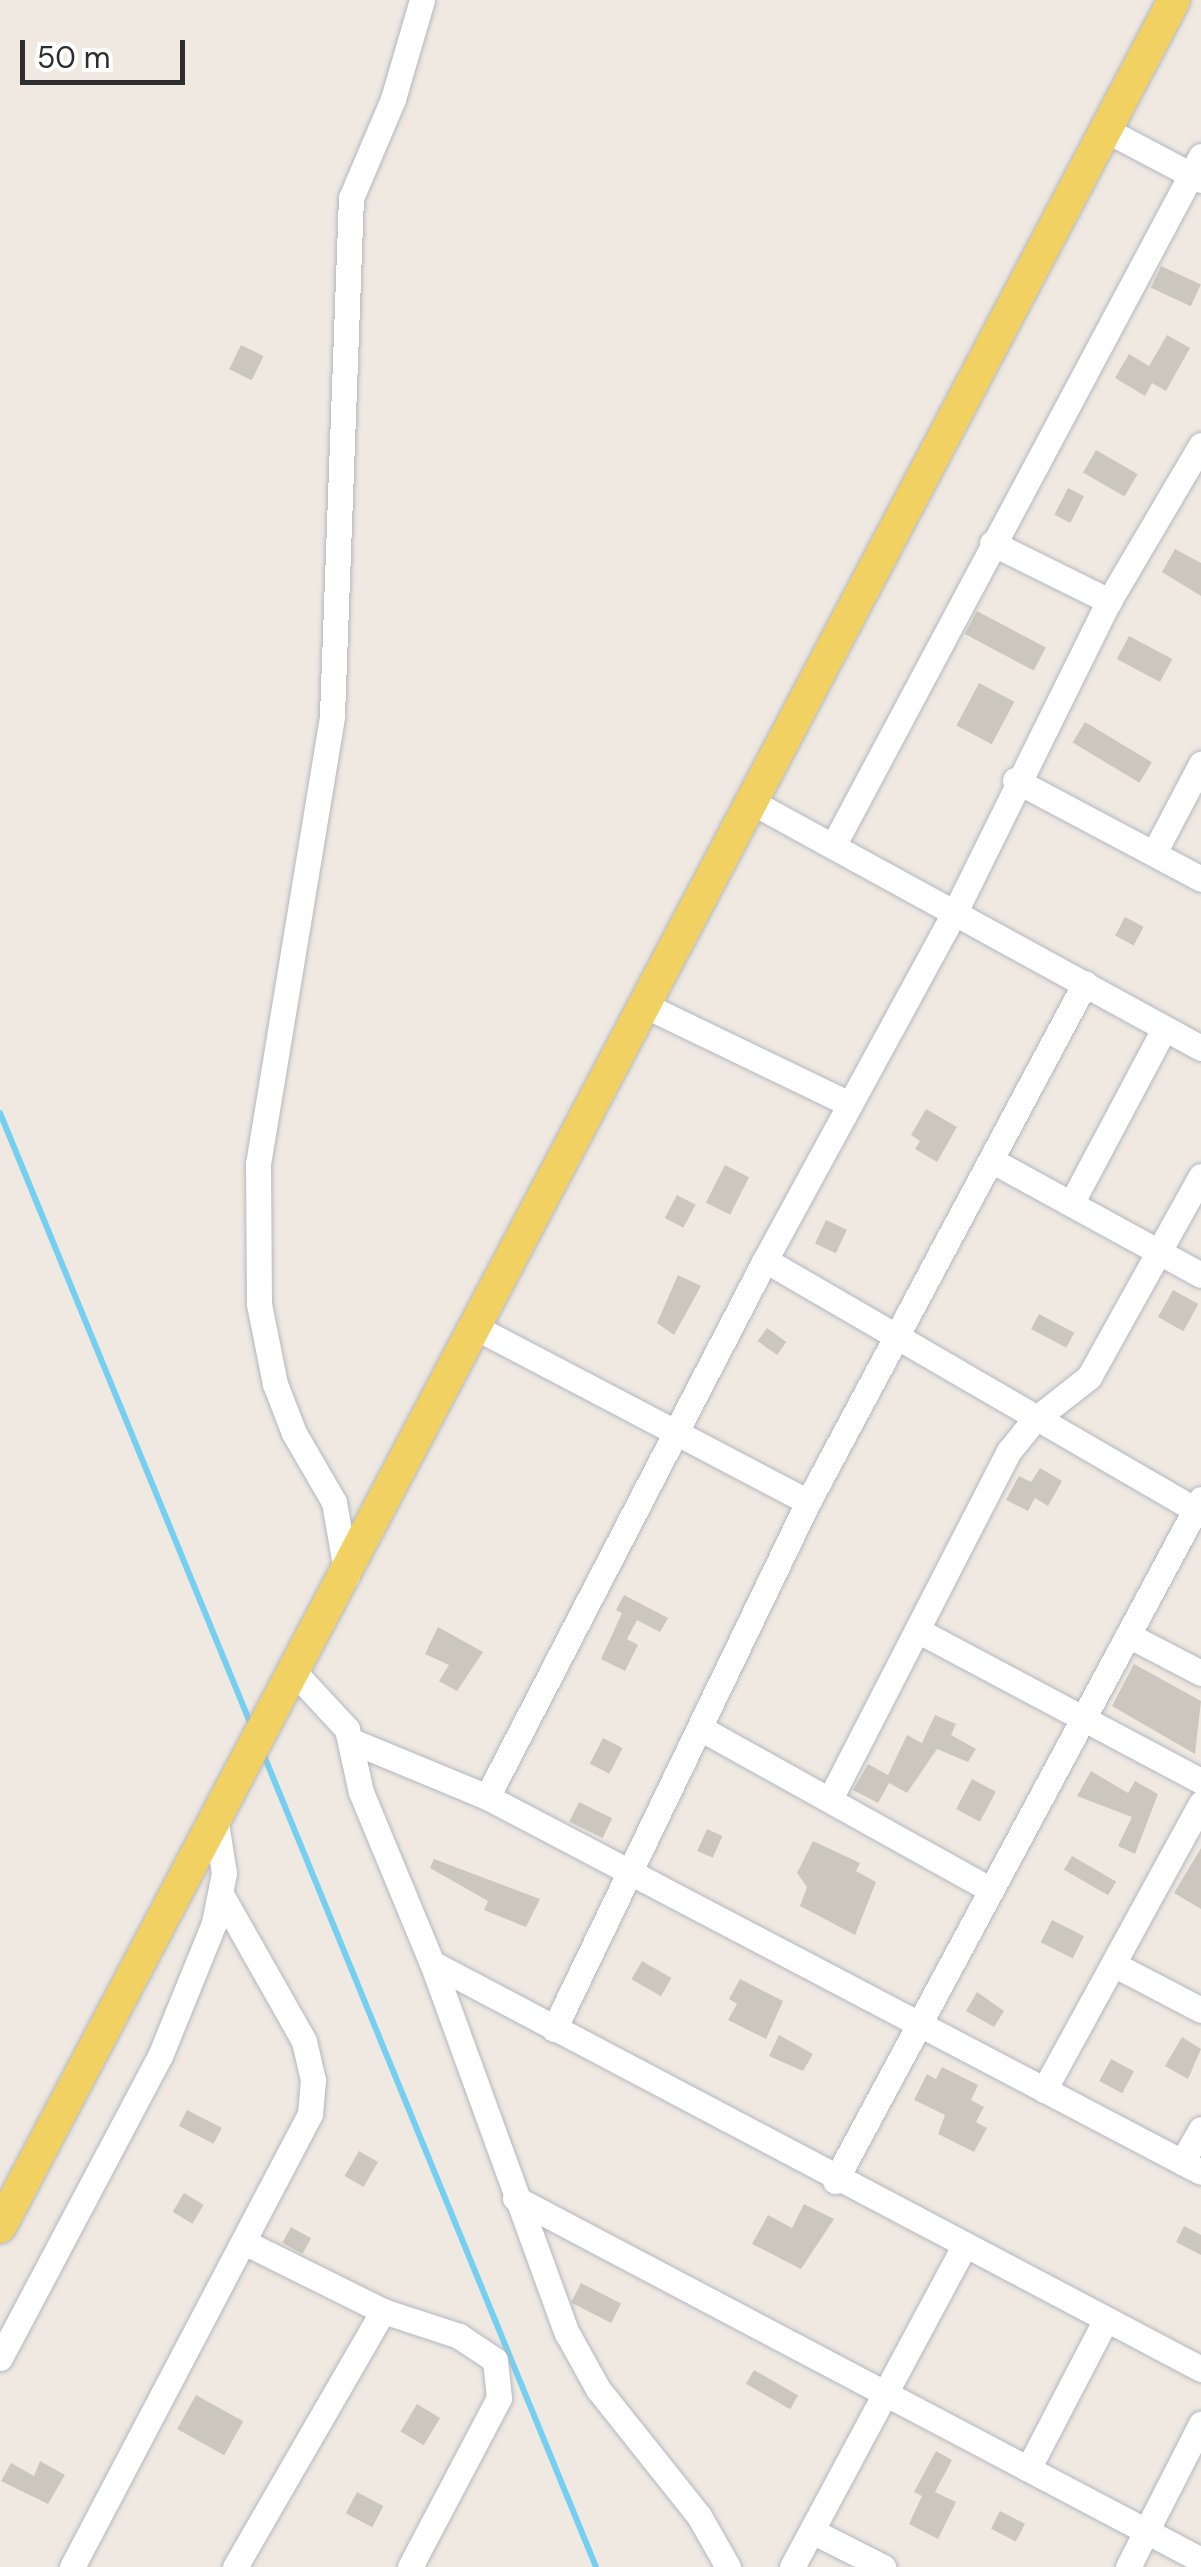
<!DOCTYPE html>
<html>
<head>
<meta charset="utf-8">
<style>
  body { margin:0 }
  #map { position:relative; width:1201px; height:2567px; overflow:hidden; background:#efe9e1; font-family:"DM Sans",sans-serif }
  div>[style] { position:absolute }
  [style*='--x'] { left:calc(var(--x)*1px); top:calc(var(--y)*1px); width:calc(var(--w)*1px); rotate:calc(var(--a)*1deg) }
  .stream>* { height:6px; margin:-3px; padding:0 3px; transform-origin:3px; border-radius:3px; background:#75cff0 }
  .building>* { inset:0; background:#cbc7bf; transform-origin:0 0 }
  .roads { filter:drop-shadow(0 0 2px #b4b7c1) drop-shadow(0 0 2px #b4b7c1) }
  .minor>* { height:25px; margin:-12.5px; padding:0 12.5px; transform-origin:12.5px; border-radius:12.5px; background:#fff }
  .major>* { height:32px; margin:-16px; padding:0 16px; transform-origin:16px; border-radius:16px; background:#f2d163 }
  span { translate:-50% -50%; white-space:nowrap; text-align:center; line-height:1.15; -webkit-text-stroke:8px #fff; paint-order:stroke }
  .scale { position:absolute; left:20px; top:40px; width:165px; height:45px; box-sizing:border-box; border:5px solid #2e2e2e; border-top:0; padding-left:12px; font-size:30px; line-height:35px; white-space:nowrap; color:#2e2e2e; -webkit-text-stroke:8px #fff; paint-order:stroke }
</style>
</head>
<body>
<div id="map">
  <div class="stream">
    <i style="--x:0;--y:1113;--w:664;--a:67.69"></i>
    <i style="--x:263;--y:1753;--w:879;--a:67.75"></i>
  </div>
  <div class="building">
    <i style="left:1161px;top:266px;width:44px;height:24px;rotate:25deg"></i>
    <i style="clip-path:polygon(1167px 335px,1190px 348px,1166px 391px,1152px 383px,1145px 396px,1115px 378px,1129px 354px,1149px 366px)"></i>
    <i style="left:241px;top:345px;width:25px;height:27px;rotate:26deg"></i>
    <i style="left:1096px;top:450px;width:48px;height:26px;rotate:30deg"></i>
    <i style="left:1068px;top:488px;width:18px;height:30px;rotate:27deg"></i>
    <i style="clip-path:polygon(1175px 549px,1201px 563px,1201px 596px,1162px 572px)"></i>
    <i style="left:977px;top:611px;width:78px;height:26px;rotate:28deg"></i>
    <i style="left:1129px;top:636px;width:49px;height:26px;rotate:28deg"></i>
    <i style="left:979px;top:683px;width:40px;height:48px;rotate:28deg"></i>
    <i style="left:1085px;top:722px;width:78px;height:24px;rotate:31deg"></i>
    <i style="left:1125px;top:917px;width:21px;height:21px;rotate:28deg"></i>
    <i style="clip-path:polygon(926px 1109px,957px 1127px,937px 1162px,915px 1149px,920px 1141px,911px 1135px)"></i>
    <i style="left:725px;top:1165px;width:27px;height:42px;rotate:27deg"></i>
    <i style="left:677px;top:1195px;width:21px;height:26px;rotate:28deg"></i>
    <i style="left:826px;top:1220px;width:23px;height:26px;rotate:25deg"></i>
    <i style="clip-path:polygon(678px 1275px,701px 1286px,674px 1335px,657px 1323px)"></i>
    <i style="left:1173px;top:1290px;width:29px;height:31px;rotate:29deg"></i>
    <i style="left:1039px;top:1314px;width:40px;height:17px;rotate:28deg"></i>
    <i style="left:767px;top:1328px;width:24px;height:16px;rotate:36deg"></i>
    <i style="clip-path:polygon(1040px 1468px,1062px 1481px,1048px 1506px,1035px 1498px,1028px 1511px,1006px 1500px,1019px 1476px,1031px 1482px)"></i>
    <i style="clip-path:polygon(624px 1595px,668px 1618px,660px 1632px,637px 1620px,627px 1639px,638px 1645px,625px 1671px,601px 1659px,622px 1613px,616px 1610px)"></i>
    <i style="clip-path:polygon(438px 1627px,483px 1652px,457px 1691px,439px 1681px,449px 1665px,425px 1654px)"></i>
    <i style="clip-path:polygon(1134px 1664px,1201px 1701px,1195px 1754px,1112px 1706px)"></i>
    <i style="clip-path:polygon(935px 1715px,956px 1724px,951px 1735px,976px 1749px,968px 1762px,937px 1749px,907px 1793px,889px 1783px,878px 1803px,853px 1790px,868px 1764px,888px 1775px,907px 1735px,922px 1743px)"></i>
    <i style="left:603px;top:1738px;width:22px;height:29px;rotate:27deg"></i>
    <i style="clip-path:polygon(1091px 1771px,1128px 1793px,1135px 1781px,1158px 1794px,1135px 1854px,1118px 1846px,1132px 1817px,1077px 1796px)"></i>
    <i style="left:972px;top:1779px;width:27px;height:34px;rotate:28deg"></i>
    <i style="left:579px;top:1802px;width:37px;height:22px;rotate:26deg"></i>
    <i style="left:707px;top:1829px;width:17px;height:24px;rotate:24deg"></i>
    <i style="clip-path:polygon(813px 1841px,860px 1863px,856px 1871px,876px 1882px,855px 1935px,800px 1906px,807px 1887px,797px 1873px)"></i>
    <i style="clip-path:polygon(1201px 1848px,1201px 1909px,1174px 1893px)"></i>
    <i style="left:1072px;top:1856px;width:51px;height:16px;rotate:30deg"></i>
    <i style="clip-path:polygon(434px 1859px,540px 1899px,526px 1927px,484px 1910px,488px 1901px,430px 1868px)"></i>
    <i style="left:1052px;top:1920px;width:36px;height:25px;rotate:27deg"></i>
    <i style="left:642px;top:1961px;width:34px;height:21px;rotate:30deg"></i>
    <i style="clip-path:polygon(740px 1979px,783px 2001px,766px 2039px,728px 2020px,737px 2004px,729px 1999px)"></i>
    <i style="clip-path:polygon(977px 1992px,1004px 2011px,994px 2027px,966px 2011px)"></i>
    <i style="clip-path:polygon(779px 2035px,813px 2054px,803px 2071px,769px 2056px)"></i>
    <i style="clip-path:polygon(1182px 2037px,1201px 2049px,1188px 2079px,1165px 2066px)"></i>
    <i style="left:1111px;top:2059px;width:26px;height:25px;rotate:28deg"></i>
    <i style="clip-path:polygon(942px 2067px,978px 2085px,971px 2100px,984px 2107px,976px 2122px,987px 2128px,974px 2152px,938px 2134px,945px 2115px,914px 2100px,927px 2074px,936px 2079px)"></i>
    <i style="left:187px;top:2110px;width:39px;height:18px;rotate:27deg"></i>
    <i style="left:359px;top:2151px;width:22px;height:29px;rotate:30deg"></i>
    <i style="left:184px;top:2193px;width:23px;height:22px;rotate:31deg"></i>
    <i style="clip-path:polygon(804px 2204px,834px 2219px,801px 2269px,752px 2244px,768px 2215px,792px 2228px)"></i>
    <i style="clip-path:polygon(1184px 2226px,1201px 2235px,1201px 2255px,1176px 2242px)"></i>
    <i style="left:291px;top:2227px;width:23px;height:18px;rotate:29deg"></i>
    <i style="left:581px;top:2283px;width:45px;height:22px;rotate:27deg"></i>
    <i style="left:754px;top:2370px;width:51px;height:16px;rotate:30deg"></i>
    <i style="left:196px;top:2395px;width:54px;height:39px;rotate:29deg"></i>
    <i style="left:417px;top:2404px;width:27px;height:32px;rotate:31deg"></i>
    <i style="clip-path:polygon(936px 2451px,952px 2460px,935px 2492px,956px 2502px,938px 2539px,909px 2524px,922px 2496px,914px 2492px)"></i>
    <i style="clip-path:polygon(40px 2461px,65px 2475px,48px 2504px,1px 2481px,11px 2463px,34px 2476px)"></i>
    <i style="left:357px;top:2492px;width:30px;height:24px;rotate:28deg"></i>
    <i style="left:1000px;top:2511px;width:28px;height:20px;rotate:27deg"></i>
  </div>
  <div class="roads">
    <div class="minor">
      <i style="--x:1106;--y:130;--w:107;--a:27.8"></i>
      <i style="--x:992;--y:543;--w:131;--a:26.4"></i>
      <i style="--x:1015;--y:780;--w:211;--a:28"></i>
      <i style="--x:752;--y:802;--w:512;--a:28.72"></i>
      <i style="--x:833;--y:846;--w:782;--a:-61.93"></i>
      <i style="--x:1154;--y:853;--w:101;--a:-62.2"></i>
      <i style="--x:646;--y:1006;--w:226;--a:25.7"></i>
      <i style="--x:991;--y:1160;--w:239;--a:28.7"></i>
      <i style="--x:1072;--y:1202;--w:196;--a:-62"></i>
      <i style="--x:765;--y:1260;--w:504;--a:30.13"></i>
      <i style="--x:475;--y:1327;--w:376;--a:27.7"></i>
      <i style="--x:347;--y:1576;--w:75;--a:-100"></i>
      <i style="--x:334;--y:1502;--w:80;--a:-120.1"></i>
      <i style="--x:294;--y:1433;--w:53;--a:-111.2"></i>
      <i style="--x:275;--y:1384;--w:82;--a:-101.3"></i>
      <i style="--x:259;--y:1304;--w:140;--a:-90.4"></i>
      <i style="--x:258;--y:1164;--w:455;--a:-80.6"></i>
      <i style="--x:332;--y:715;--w:517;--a:-87.9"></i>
      <i style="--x:351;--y:198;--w:108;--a:-67"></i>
      <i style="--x:393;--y:99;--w:103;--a:-73.7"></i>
      <i style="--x:917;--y:1630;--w:322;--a:28"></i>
      <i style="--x:1128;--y:1635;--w:82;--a:27.5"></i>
      <i style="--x:296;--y:1674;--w:75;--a:47.2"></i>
      <i style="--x:347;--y:1729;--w:65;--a:77.5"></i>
      <i style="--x:361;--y:1792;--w:185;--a:67.5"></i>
      <i style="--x:432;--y:1963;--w:394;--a:70"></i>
      <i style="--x:567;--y:2333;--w:64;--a:61"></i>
      <i style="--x:598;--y:2389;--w:162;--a:51.5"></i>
      <i style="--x:699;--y:2516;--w:59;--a:60.4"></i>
      <i style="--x:700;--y:1728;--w:333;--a:29.1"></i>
      <i style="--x:352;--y:1741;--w:146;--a:22.5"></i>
      <i style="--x:487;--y:1797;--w:806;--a:27.71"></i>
      <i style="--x:487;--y:1797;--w:605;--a:-62.63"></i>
      <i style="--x:765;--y:1260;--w:396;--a:-61.4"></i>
      <i style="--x:955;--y:912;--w:347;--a:-63.7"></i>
      <i style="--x:1109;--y:601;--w:181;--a:-59.5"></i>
      <i style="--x:830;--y:1799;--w:391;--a:-62.8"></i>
      <i style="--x:1009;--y:1451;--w:38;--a:-51"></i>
      <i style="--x:1033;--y:1421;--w:71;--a:-38.2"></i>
      <i style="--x:1089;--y:1377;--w:230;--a:-60.9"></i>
      <i style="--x:432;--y:1963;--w:870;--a:27.83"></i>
      <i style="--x:1115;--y:1965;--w:97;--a:27.6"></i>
      <i style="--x:554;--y:2029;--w:585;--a:-64.27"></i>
      <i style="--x:808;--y:1502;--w:588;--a:-61.91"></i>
      <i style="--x:1044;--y:2090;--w:327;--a:-61.3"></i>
      <i style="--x:1182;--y:2162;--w:38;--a:-60"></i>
      <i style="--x:835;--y:2181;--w:774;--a:-61.78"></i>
      <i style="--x:515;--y:2198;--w:776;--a:27.82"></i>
      <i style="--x:246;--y:2243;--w:153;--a:26.4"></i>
      <i style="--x:383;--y:2311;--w:80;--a:18.2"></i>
      <i style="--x:459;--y:2336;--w:43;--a:33.7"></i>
      <i style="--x:495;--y:2360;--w:38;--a:84"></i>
      <i style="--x:499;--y:2398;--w:191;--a:117.8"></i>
      <i style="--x:0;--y:2358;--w:342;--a:-62.1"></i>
      <i style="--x:160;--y:2056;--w:144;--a:-67.9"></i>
      <i style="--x:214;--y:1923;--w:51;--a:-78.7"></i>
      <i style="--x:224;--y:1873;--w:51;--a:-99.1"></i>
      <i style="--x:1028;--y:2469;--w:167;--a:-62.5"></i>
      <i style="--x:812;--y:2531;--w:80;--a:26.9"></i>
      <i style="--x:72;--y:2567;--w:512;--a:-62.28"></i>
      <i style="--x:310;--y:2114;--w:34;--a:-85"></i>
      <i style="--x:313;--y:2080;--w:40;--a:-103"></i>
      <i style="--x:304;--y:2041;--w:167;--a:-119.5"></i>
      <i style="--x:235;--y:2567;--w:296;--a:-60"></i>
      <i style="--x:792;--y:2567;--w:362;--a:-61.8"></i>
      <i style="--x:1128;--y:2567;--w:161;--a:-63"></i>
    </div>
    <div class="major">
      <i style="--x:0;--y:2227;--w:2517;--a:-62.2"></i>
    </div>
  </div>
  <div class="scale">50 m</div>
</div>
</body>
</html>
